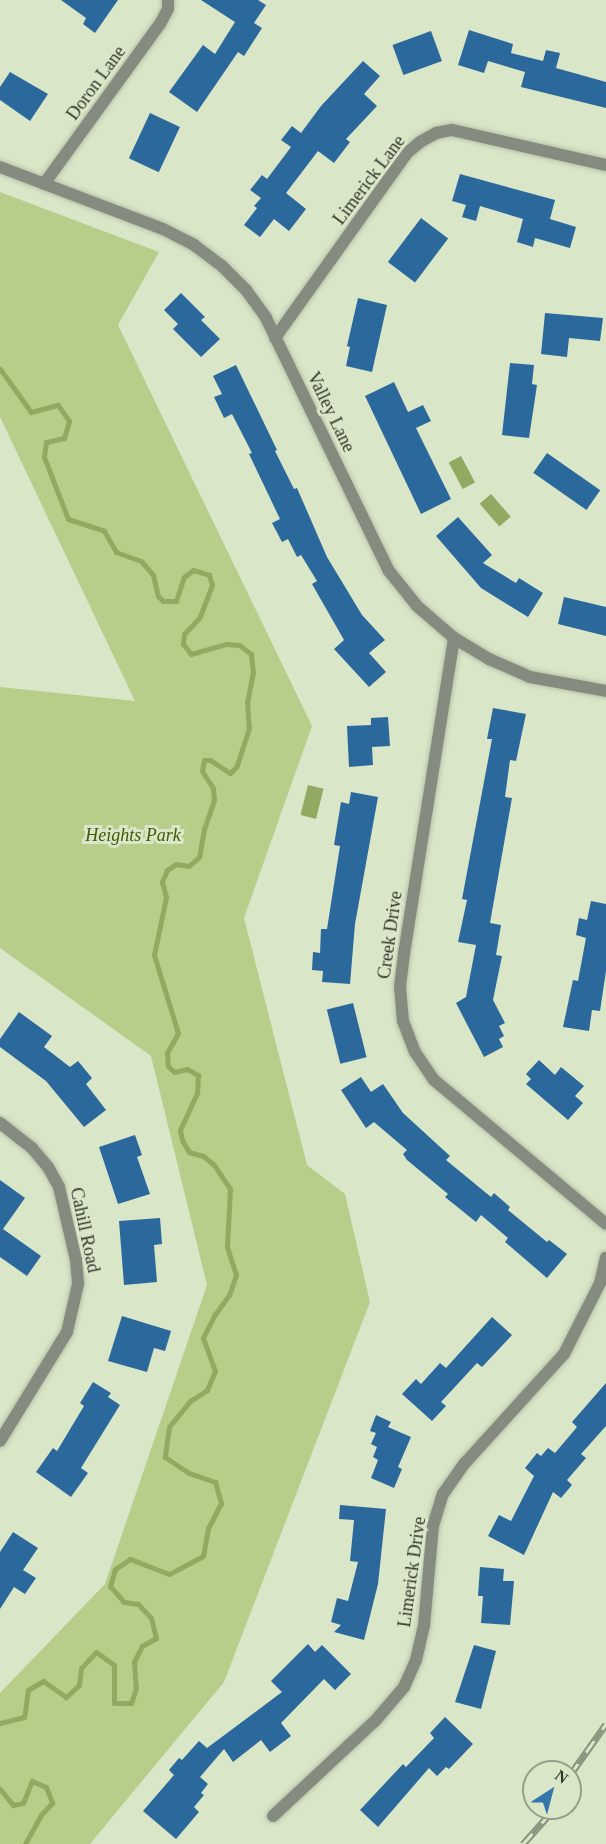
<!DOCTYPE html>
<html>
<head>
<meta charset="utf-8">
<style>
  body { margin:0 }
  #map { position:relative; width:606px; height:1844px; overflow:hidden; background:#dae6c8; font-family:"Times New Roman",serif }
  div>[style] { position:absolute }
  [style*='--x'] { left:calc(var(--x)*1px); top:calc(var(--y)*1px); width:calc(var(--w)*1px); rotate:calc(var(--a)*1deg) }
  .green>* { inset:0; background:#b6ce8a }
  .water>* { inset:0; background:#91aa61; transform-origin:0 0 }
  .stream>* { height:5px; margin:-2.5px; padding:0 2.5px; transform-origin:2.5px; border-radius:2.5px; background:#91aa61 }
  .building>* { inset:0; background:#2b699c; transform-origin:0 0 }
  .roads { filter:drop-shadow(0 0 2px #b8c3a8) drop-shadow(0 0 2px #b8c3a8) }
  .minor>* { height:12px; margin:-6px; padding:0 6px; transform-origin:6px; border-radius:6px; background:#868b7f }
  .tertiary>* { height:12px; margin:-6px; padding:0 6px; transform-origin:6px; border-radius:6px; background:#868b7f }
  .rail>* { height:7px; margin-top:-3.5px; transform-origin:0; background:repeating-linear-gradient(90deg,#dae6c8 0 14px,#8a937e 0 28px); box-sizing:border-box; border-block:2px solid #8a937e }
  span { translate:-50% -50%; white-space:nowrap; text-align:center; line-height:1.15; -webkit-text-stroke:6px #dae6c8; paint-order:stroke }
  .street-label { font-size:18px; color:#31352a }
  .park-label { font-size:18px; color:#445a04; font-style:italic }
  .north { position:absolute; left:522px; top:1760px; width:60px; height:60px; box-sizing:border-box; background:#dae6c8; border:2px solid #969f89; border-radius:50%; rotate:36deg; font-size:16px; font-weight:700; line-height:24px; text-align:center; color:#31352a }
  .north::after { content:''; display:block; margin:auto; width:21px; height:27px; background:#3476ac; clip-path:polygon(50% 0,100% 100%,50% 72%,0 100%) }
</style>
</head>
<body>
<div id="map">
  <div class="green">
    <i style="clip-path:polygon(0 192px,159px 252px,118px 325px,312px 726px,244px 918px,307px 1165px,345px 1194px,370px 1302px,224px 1682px,90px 1844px,0 1844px,0 1693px,105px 1584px,207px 1285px,151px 1056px,0 948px,0 687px,135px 701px,0 417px)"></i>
  </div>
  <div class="water">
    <i style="left:461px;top:456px;width:30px;height:14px;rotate:62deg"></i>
    <i style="left:491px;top:494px;width:30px;height:15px;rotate:49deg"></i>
    <i style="left:308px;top:785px;width:16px;height:31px;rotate:14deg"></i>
  </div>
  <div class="stream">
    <i style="--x:0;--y:369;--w:53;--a:54.2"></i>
    <i style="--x:31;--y:412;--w:28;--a:-15"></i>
    <i style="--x:58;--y:405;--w:19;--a:55"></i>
    <i style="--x:69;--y:421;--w:18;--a:106"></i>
    <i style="--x:64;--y:438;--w:18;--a:167"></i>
    <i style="--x:46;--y:442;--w:15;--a:98"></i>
    <i style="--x:44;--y:457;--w:66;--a:68.8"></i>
    <i style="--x:68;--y:519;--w:38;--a:18"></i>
    <i style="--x:104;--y:531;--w:24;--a:60"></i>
    <i style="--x:116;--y:552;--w:27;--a:20"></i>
    <i style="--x:141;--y:561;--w:18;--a:49"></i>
    <i style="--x:153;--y:575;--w:22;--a:77"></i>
    <i style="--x:158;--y:596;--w:7;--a:45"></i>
    <i style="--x:163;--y:601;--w:13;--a:0"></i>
    <i style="--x:176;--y:601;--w:25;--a:-72"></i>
    <i style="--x:184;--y:577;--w:11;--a:-38"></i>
    <i style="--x:193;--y:570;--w:17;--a:17"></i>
    <i style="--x:209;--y:575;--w:10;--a:73"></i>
    <i style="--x:212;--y:585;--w:34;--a:111"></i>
    <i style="--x:200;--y:617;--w:23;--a:133"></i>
    <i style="--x:184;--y:634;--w:10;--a:96"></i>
    <i style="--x:183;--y:644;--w:13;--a:51"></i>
    <i style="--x:191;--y:654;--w:36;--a:-16"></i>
    <i style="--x:226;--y:644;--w:13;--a:4"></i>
    <i style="--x:239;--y:645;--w:15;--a:37"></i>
    <i style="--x:251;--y:654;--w:18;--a:84"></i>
    <i style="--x:253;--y:672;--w:31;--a:101"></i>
    <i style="--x:247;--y:702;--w:26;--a:86"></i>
    <i style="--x:249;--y:728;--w:40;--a:108"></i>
    <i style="--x:237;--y:766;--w:10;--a:135"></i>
    <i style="--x:230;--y:773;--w:24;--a:-147"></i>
    <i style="--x:210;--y:760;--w:6;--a:180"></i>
    <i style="--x:204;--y:760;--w:11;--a:100"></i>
    <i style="--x:202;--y:771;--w:20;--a:57"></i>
    <i style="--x:213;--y:788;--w:12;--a:85"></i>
    <i style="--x:214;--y:800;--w:31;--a:109"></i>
    <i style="--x:204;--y:829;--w:28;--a:100"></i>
    <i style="--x:199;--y:857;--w:13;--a:138"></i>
    <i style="--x:189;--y:866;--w:13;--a:-171"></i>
    <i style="--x:176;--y:864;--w:11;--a:146"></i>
    <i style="--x:167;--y:870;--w:13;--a:113"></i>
    <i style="--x:162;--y:882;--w:16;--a:75"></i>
    <i style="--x:166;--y:897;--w:59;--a:101.7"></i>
    <i style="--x:154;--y:955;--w:82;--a:72.9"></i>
    <i style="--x:178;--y:1033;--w:23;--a:119"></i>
    <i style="--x:167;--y:1053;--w:13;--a:86"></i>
    <i style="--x:168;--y:1066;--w:8;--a:45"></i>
    <i style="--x:174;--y:1072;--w:13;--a:-13"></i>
    <i style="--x:187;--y:1069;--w:13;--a:29"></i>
    <i style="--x:198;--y:1075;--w:18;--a:93"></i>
    <i style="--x:197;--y:1093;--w:41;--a:114.7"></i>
    <i style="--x:180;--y:1130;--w:10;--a:79"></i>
    <i style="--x:182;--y:1140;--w:14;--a:60"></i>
    <i style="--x:189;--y:1152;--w:15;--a:16"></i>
    <i style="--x:203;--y:1156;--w:14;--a:39"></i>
    <i style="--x:214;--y:1165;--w:29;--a:56"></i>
    <i style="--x:230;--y:1189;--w:58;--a:93"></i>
    <i style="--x:227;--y:1247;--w:29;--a:72"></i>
    <i style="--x:236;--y:1275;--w:21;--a:109"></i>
    <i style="--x:229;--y:1295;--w:24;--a:126"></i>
    <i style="--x:215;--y:1314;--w:27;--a:117"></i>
    <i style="--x:203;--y:1338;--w:35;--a:70"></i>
    <i style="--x:215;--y:1371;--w:21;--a:113"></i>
    <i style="--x:207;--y:1390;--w:20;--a:147"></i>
    <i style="--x:190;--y:1401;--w:33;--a:129"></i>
    <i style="--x:169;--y:1427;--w:30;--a:98"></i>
    <i style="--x:165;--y:1457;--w:29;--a:34"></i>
    <i style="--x:189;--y:1473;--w:28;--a:19"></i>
    <i style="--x:215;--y:1482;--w:22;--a:74"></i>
    <i style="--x:221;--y:1503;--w:28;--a:117"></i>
    <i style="--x:208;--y:1528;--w:28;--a:100"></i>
    <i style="--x:203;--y:1556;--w:38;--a:152"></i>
    <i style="--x:169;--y:1574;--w:42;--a:-159"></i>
    <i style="--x:130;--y:1559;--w:18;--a:146"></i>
    <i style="--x:115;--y:1569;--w:18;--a:106"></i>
    <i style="--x:110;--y:1586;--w:21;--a:49"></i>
    <i style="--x:124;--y:1602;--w:14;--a:8"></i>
    <i style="--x:138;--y:1604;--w:19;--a:47"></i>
    <i style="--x:151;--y:1618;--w:21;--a:76"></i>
    <i style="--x:156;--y:1638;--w:16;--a:150"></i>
    <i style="--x:142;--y:1646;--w:18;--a:117"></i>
    <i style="--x:134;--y:1662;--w:26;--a:86"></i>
    <i style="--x:136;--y:1688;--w:16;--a:108"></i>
    <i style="--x:131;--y:1703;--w:17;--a:180"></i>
    <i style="--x:114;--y:1703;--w:38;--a:-90"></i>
    <i style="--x:114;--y:1665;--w:22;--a:-144"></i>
    <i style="--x:96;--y:1652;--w:22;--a:133"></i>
    <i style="--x:81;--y:1668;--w:17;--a:97"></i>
    <i style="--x:79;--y:1685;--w:18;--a:137"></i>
    <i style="--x:66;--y:1697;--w:28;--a:-145"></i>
    <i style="--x:43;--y:1681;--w:17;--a:149"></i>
    <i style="--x:28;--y:1690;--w:27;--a:98"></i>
    <i style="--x:24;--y:1717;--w:25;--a:166"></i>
    <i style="--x:0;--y:1789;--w:21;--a:51"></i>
    <i style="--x:13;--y:1805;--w:10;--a:-11"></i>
    <i style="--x:23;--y:1803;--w:24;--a:-68"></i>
    <i style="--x:32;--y:1781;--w:15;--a:23"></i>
    <i style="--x:46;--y:1787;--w:17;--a:69"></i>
    <i style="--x:52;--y:1803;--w:16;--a:133"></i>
    <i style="--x:41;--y:1815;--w:33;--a:119"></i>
  </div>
  <div class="building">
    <i style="clip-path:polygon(61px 0,118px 0,95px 33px,83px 24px,86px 18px)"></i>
    <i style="clip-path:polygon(201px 0,258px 0,266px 5px,254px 23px,262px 28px,244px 56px,238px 52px,197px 112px,169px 92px,203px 45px,215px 54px,235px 22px)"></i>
    <i style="clip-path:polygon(469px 30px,513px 44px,511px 53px,543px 61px,546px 50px,560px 53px,556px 68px,606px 82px,606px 108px,521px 87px,525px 72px,488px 61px,484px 73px,458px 65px)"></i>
    <i style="left:431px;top:31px;width:32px;height:41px;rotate:70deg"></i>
    <i style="clip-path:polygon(363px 61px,380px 76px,364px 94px,377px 106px,346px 139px,350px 142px,334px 163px,318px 151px,286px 193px,306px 209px,289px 231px,274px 219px,260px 237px,244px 225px,257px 208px,254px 206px,261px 198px,250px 190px,262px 175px,267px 179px,291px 147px,281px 140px,292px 126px,301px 133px,321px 106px)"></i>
    <i style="clip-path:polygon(10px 72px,48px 94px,30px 121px,0 100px,0 87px)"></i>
    <i style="left:150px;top:113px;width:33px;height:50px;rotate:25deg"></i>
    <i style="clip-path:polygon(460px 174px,555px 200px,550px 219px,576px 227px,570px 248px,535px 238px,533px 247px,517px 242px,523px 219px,480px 206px,476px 221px,462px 217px,466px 205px,452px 201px)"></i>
    <i style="left:421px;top:218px;width:34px;height:55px;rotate:37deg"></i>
    <i style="clip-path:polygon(181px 293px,205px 317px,201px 320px,220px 339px,201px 357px,173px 329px,178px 324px,164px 310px)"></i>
    <i style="clip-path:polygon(358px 298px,387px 305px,372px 372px,346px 366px,350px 347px,347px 346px)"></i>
    <i style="clip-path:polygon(545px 313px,603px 318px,600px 341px,569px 338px,567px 357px,541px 354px)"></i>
    <i style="clip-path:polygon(510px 363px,534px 365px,532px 384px,537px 385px,529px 438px,502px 435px)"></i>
    <i style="clip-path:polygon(236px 365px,277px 450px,275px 451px,294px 489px,297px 488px,327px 557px,362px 615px,385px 640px,369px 653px,386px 672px,369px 687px,334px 649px,344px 640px,312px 584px,317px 581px,301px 555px,297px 557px,288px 539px,282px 542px,272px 523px,280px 519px,249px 454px,252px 453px,232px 414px,224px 418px,214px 397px,222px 394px,213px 376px)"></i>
    <i style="clip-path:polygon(394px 382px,408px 412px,423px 405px,431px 421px,416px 428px,451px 499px,421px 514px,365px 396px)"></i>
    <i style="left:547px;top:453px;width:65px;height:24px;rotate:35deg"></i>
    <i style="clip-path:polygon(458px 517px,492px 555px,483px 563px,516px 583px,519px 578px,543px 593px,528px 617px,481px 588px,436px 536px)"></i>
    <i style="clip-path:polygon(564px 597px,606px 607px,606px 636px,558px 624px)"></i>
    <i style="clip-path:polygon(493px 708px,526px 714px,516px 761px,510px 760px,505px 797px,512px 798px,490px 923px,501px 925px,496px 955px,502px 956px,493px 1000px,505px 1023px,499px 1026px,504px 1036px,499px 1039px,503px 1047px,484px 1057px,456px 1003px,466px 997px,476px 945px,458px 942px,467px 900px,462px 899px,492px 739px,487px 739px)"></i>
    <i style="clip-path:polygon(388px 717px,390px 746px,372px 747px,373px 765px,349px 767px,347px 726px,371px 725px,371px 718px)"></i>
    <i style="clip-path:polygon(351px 792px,378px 797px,355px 924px,350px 984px,322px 982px,323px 971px,312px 970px,313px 952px,320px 953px,321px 929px,327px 929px,340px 846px,334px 845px,341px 802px,349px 804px)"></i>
    <i style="clip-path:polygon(591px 901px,606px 904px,606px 971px,600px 1011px,592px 1010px,589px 1031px,563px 1027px,573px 980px,578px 981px,586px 938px,576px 935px,579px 918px,587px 920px)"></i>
    <i style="left:353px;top:1003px;width:56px;height:27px;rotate:76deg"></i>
    <i style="clip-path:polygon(19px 1012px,52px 1036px,44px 1047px,70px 1067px,78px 1061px,92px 1078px,86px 1084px,106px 1110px,84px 1127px,46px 1081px,0 1047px,0 1039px)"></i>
    <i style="clip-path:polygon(539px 1060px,555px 1075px,561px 1067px,584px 1086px,575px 1096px,583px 1103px,568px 1120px,526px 1084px,531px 1079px,526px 1074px)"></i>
    <i style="clip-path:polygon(361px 1077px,371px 1092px,383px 1084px,403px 1113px,450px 1156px,446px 1160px,491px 1197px,494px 1193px,510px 1207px,508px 1210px,547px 1242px,549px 1240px,567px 1254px,547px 1278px,505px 1242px,508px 1238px,481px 1215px,476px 1222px,445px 1197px,448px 1194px,407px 1160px,403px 1154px,407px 1150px,374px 1122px,366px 1128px,341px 1090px)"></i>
    <i style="clip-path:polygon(135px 1135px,142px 1155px,137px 1157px,150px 1194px,118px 1204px,99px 1147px)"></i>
    <i style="clip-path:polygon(0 1180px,25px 1198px,3px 1229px,41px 1256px,27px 1276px,0 1257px)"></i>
    <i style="clip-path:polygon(160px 1218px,162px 1244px,154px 1245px,157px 1282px,124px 1285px,119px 1221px)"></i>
    <i style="clip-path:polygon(122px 1316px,171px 1331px,165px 1351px,154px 1348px,147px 1372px,108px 1361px)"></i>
    <i style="clip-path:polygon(492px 1317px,512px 1335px,482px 1367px,477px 1363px,441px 1402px,446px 1406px,432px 1421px,402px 1394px,416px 1379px,421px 1384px,440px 1363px,446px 1368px)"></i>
    <i style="clip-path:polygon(93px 1382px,111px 1393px,108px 1397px,120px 1405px,81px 1468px,88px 1473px,71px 1497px,36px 1472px,53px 1448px,57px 1451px,84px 1406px,80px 1403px)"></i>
    <i style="clip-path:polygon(606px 1383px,606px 1426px,581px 1454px,586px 1458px,567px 1480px,572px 1485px,561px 1498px,553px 1492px,524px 1555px,488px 1536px,499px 1515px,511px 1521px,534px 1476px,525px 1468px,537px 1453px,541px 1456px,548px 1448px,555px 1453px,577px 1427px,572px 1422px)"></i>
    <i style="clip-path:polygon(376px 1415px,391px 1422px,388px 1427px,411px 1437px,398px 1467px,402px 1469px,394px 1488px,371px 1478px,378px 1460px,373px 1457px,377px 1447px,371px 1444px,376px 1433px,370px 1431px)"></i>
    <i style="clip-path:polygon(340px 1505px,386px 1509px,378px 1584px,364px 1640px,334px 1632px,341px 1625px,331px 1622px,337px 1598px,348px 1601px,358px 1562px,350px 1561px,354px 1520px,339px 1519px)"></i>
    <i style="clip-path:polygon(13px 1532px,38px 1548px,23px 1570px,36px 1578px,25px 1594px,14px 1587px,0 1609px,0 1552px)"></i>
    <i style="clip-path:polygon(480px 1567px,504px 1569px,503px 1581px,514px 1581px,510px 1625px,481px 1623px,483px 1596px,478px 1596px)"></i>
    <i style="clip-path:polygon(308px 1644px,315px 1652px,322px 1645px,351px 1674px,335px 1690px,324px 1679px,281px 1723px,291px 1736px,270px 1752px,261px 1740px,233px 1762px,224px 1749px,200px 1777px,208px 1784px,201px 1793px,204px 1795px,194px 1807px,199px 1812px,176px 1839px,143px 1811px,174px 1775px,169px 1770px,179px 1758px,182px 1760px,199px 1741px,207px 1748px,282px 1692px,271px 1681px)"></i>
    <i style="clip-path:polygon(474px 1645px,496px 1651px,481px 1709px,455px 1702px)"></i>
    <i style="clip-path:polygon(445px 1717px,473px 1744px,449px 1769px,446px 1767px,437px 1776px,429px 1768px,378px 1827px,360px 1810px,403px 1764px,406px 1767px,434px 1738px,430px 1733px)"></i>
  </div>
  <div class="roads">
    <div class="minor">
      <i style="--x:44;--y:184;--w:198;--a:-54.1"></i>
      <i style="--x:160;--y:24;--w:17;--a:-62"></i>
      <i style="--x:168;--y:9;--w:9;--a:-90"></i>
      <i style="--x:275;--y:338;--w:227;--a:-54.5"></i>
      <i style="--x:407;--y:153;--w:17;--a:-40"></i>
      <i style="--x:420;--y:142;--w:18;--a:-29"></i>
      <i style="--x:436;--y:133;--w:16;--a:-11"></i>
      <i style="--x:452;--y:130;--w:158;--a:12.8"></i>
      <i style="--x:454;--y:638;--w:320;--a:99"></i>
      <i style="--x:404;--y:954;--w:33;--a:97"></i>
      <i style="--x:400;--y:987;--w:34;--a:85"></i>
      <i style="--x:403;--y:1021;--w:33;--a:69"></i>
      <i style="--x:415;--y:1052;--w:34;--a:56"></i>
      <i style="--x:434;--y:1080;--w:224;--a:39.9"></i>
      <i style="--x:0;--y:1123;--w:41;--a:38"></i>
      <i style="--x:32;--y:1148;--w:25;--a:50"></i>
      <i style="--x:48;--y:1167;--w:23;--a:61"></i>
      <i style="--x:59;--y:1187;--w:75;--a:76.9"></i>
      <i style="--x:76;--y:1260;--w:24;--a:85"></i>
      <i style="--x:78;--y:1284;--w:49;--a:102.9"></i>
      <i style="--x:67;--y:1332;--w:128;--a:121.6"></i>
      <i style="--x:273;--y:1816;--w:139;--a:-43"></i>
      <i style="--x:375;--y:1721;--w:45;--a:-49.5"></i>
      <i style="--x:404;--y:1687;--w:30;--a:-66"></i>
      <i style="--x:416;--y:1660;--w:35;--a:-77"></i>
      <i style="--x:424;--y:1626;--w:100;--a:-84.9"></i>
      <i style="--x:433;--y:1526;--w:34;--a:-73"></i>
      <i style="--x:443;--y:1494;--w:38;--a:-55"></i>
      <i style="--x:465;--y:1463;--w:147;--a:-47.8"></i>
      <i style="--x:564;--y:1354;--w:80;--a:-63.1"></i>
      <i style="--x:600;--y:1283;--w:26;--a:-77"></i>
    </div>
    <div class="tertiary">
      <i style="--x:0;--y:167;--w:174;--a:20.8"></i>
      <i style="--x:163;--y:229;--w:35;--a:27"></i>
      <i style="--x:194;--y:245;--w:35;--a:37"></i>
      <i style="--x:222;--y:266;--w:34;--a:45"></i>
      <i style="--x:246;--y:290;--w:34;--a:54"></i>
      <i style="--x:266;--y:318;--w:281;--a:64.1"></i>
      <i style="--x:389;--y:571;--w:45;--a:51.3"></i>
      <i style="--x:417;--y:606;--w:49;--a:40.9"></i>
      <i style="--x:454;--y:638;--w:41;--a:31"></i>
      <i style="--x:489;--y:659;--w:45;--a:23.7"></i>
      <i style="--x:530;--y:677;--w:77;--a:10.4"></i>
    </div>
  </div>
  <div class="rail">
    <i style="--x:570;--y:1775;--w:62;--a:-54.8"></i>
    <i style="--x:523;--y:1844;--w:48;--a:-48.4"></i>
  </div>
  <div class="street-label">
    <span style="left:96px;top:83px;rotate:-54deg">Doron Lane</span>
    <span style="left:369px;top:180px;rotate:-53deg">Limerick Lane</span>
    <span style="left:331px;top:412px;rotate:64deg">Valley Lane</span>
    <span style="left:390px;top:935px;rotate:-82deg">Creek Drive</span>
    <span style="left:85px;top:1230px;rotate:78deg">Cahill Road</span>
    <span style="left:412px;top:1572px;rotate:-82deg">Limerick Drive</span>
  </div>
  <div class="park-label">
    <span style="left:133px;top:835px">Heights Park</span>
  </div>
  <div class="north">N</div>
</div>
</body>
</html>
